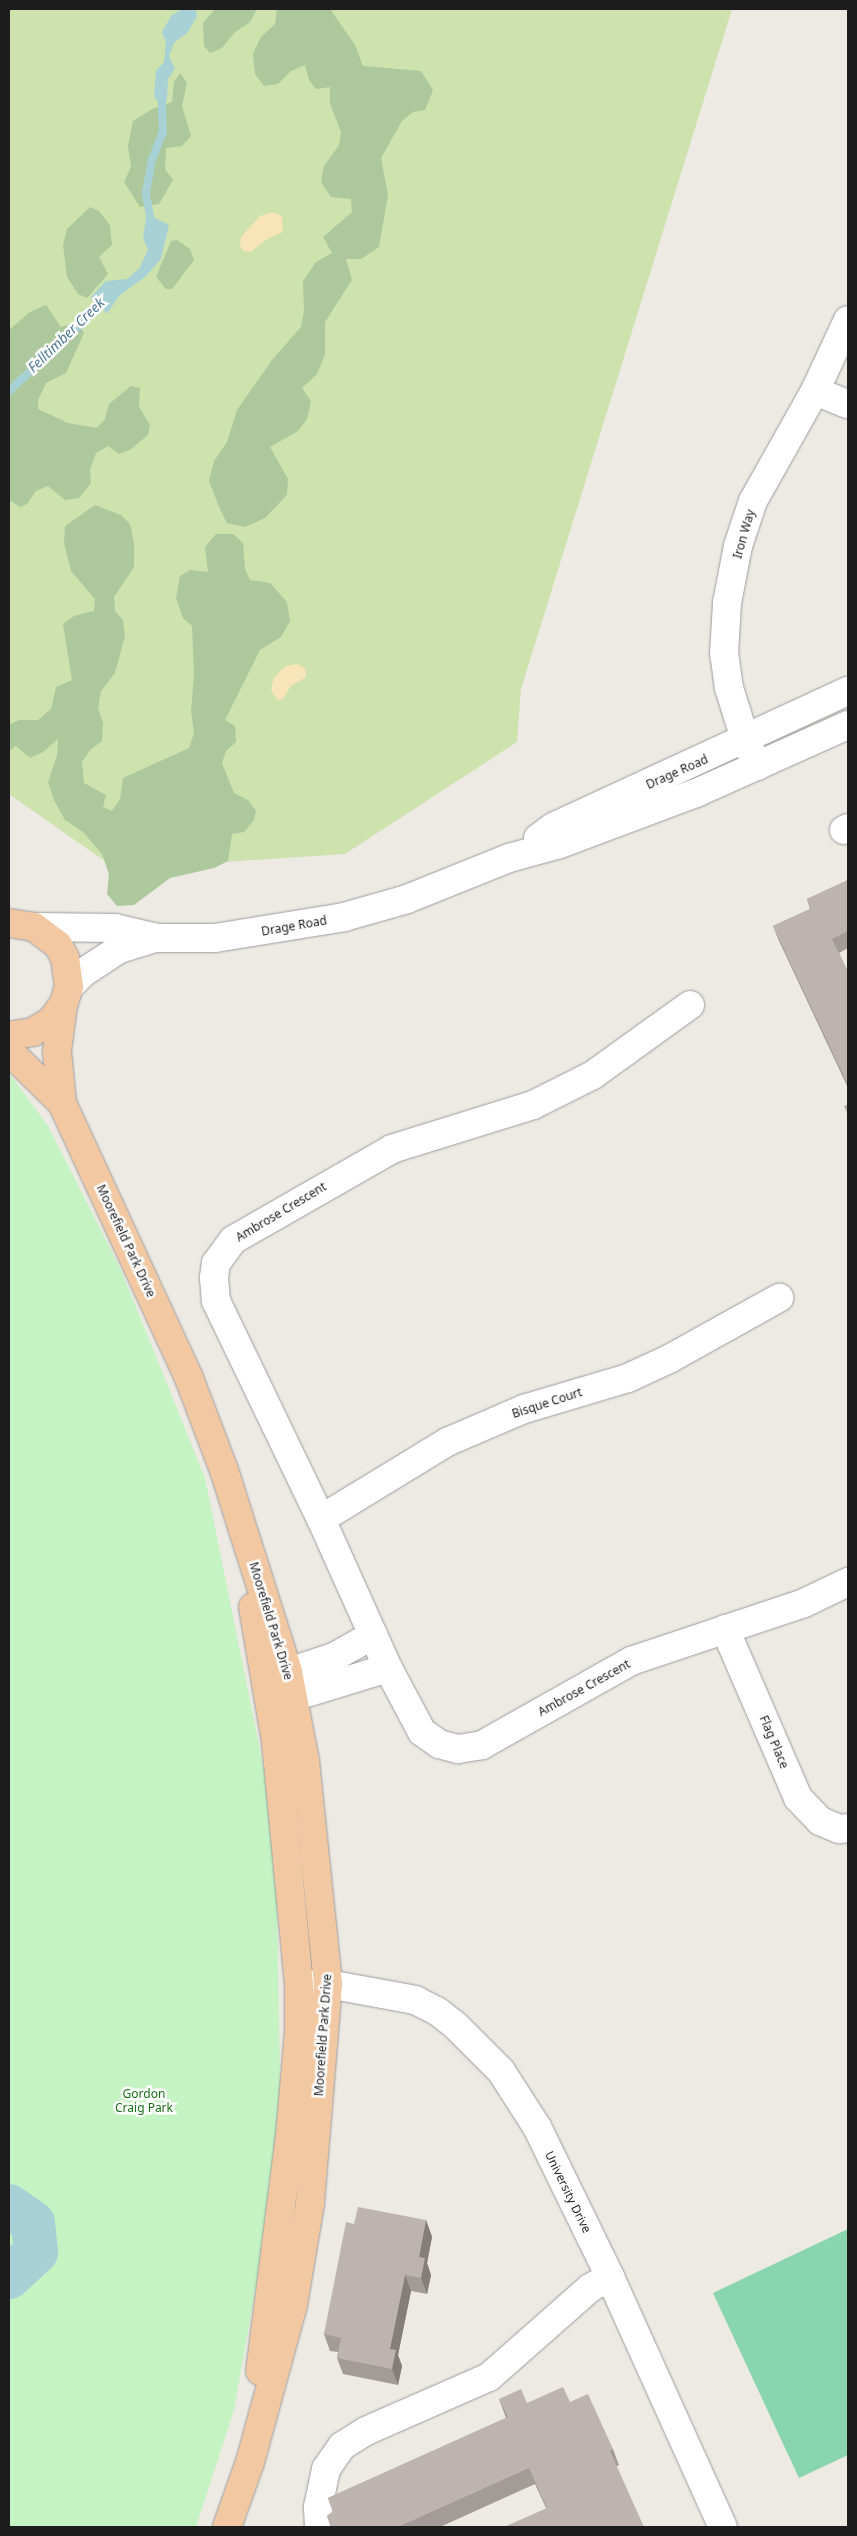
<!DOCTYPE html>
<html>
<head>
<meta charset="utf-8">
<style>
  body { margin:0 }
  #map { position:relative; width:857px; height:2536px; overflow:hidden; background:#ede9e3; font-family:"Noto Sans",sans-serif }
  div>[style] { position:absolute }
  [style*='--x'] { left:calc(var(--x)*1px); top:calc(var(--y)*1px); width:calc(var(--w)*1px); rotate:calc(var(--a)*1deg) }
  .grass>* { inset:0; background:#cde2ad }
  .forest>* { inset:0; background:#adc89c }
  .sand>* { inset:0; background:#f7e4b7 }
  .park>* { inset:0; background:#c5f3c4 }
  .pitch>* { inset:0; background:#88d5af }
  .water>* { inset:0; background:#a8d1d6 }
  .stream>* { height:8px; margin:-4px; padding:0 4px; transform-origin:4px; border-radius:4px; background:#a8d1d6 }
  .river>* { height:44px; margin:-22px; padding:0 22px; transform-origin:22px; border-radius:22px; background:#a8d1d6 }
  .roads { filter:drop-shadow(0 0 1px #9d9d9d) drop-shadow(0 0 1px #9d9d9d) }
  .minor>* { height:28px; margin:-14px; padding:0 14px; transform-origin:14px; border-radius:14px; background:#fff }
  .major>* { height:28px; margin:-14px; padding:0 14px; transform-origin:14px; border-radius:14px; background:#f2c8a3 }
  .wall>* { inset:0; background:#a39b97 }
  .shaded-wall>* { inset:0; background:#847e7b }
  .building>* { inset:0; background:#bdb4b0 }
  span { translate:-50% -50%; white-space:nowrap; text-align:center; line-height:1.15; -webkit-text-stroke:5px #fff; paint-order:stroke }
  .street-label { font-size:12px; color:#1c1c1c }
  .park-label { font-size:12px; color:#176f16 }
  .water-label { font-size:14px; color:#4c7894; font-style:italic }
  .frame { position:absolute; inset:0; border:10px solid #1c1c1c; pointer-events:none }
</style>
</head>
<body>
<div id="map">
  <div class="grass">
    <i style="clip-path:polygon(9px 9px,732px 9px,521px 689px,517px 742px,345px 854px,116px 869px,9px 794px)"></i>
  </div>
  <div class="forest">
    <i style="clip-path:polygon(215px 9px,257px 9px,250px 22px,234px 33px,222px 48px,210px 53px,204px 46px,203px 23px)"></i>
    <i style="clip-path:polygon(277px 9px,330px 9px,355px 45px,363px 66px,421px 71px,433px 90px,425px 110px,413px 112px,402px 121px,381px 158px,388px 195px,379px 247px,361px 259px,346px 259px,352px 280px,325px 322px,325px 355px,317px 374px,302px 388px,311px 401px,307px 419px,298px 431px,270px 447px,288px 479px,287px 495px,265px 518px,245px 527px,227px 523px,219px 507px,209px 481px,214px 461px,227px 442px,237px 410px,272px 360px,301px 327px,304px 311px,303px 281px,316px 262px,332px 253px,323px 237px,352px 212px,351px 199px,331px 197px,321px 182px,324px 166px,339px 145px,341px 132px,330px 104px,330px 87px,316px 89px,309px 80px,305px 65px,291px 71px,278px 84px,264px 86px,255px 74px,253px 54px,261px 37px,275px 24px)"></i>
    <i style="clip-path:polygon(180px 73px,187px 83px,182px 106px,191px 136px,182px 146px,166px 148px,165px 169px,173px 180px,159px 204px,140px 207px,124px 182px,131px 167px,128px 146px,133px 121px,152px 109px,172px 102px,174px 82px)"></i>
    <i style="clip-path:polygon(90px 207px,99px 211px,110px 225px,112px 245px,99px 257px,108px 274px,87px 298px,78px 294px,67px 277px,63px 245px,67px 229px)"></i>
    <i style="clip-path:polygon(177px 240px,190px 249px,194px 260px,172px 289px,166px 289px,156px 277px,171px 241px)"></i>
    <i style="clip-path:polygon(46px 305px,61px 327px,78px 322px,84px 333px,66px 373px,46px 383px,38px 400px,38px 409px,68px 423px,97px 428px,105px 419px,109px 404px,131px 386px,140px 388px,139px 407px,150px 425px,148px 435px,130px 450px,119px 454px,108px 446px,96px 453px,90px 470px,91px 483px,79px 498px,65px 500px,48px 486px,36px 491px,27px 504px,20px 507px,9px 500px,9px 330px,30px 312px)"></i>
    <i style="clip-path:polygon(95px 505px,121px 515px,130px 524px,134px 544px,134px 567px,114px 597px,115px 611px,123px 620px,125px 636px,115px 673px,101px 691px,98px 708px,103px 723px,102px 741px,90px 750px,82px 762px,84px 783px,106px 795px,103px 807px,112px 811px,120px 799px,123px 778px,189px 748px,194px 733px,191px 711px,194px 674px,192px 626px,183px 618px,176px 598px,180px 576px,190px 570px,208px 572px,205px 547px,216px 534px,233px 534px,243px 543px,245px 569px,250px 580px,270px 583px,287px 602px,290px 621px,281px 637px,260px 650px,225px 720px,235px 726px,236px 742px,226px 751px,222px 763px,234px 793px,248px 800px,256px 811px,254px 820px,244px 832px,232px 834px,228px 861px,214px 868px,170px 878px,134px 905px,117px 906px,107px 894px,109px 874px,102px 854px,83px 832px,65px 820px,54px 800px,48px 782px,57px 756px,58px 739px,43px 752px,30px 758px,16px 746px,9px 751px,9px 725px,19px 720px,38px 720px,51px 709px,56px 687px,72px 680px,63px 624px,74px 616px,94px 611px,95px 599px,71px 571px,64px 543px,65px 526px)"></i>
  </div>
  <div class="sand">
    <i style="clip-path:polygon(272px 212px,282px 216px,283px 232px,267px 239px,251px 252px,244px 251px,240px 247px,241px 237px,260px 216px)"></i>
    <i style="clip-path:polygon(297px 664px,305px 668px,306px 677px,291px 686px,283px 699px,277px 700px,271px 690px,274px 677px,286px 666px)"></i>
  </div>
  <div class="park">
    <i style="clip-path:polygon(9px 1073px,48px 1126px,121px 1270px,205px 1478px,276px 1829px,281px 2146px,234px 2410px,196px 2527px,9px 2527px)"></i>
  </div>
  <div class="pitch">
    <i style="clip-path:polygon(848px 2229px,848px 2455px,799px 2478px,713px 2293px)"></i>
  </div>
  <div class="water">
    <i style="clip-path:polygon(182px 9px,195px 9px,197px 16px,188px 32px,174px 43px,169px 56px,175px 69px,168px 79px,167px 99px,160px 105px,154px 96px,156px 71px,164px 62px,166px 43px,162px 32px,171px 16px)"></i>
    <i style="clip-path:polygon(153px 217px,169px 225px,161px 259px,145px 277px,119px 296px,107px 314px,91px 297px,106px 281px,127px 279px,139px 269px,148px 250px,143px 238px,146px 218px)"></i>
  </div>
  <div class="stream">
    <i style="--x:152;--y:228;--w:36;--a:-100"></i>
    <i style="--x:146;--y:193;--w:34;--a:-80"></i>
    <i style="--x:152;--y:160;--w:30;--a:-69"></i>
    <i style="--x:163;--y:132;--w:37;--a:-92"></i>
    <i style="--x:9;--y:391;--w:103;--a:-43"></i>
    <i style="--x:84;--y:321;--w:30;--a:-50"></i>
  </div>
  <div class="river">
    <i style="--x:9;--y:2206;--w:29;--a:35"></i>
    <i style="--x:33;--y:2223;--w:29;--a:84"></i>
    <i style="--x:36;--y:2252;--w:37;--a:137"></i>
  </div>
  <div class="roads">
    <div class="minor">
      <i style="--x:815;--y:391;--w:35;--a:22"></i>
      <i style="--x:758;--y:766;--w:30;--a:-116"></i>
      <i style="--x:745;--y:739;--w:53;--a:-107.4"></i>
      <i style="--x:729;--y:688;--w:34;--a:-98"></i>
      <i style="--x:724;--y:654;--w:51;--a:-86.6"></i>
      <i style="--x:727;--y:603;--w:58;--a:-79.1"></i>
      <i style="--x:738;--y:546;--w:47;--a:-71.6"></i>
      <i style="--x:753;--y:501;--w:126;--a:-60.6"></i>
      <i style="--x:815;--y:391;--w:78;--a:-65.1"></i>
      <i style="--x:844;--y:830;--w:4;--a:-27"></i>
      <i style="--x:538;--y:838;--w:19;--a:-36"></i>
      <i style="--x:553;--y:827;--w:325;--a:-24.8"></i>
      <i style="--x:34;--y:927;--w:81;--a:0.7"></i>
      <i style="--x:115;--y:928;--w:43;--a:13.4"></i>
      <i style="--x:157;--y:938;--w:58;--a:0"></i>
      <i style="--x:215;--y:938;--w:131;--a:-9.2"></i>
      <i style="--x:344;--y:917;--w:66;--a:-15.9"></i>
      <i style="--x:407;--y:899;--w:110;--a:-21.9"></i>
      <i style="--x:509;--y:858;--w:53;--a:-15.4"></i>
      <i style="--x:560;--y:844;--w:145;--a:-20.6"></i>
      <i style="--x:696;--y:793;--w:167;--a:-24.1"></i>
      <i style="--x:69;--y:987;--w:21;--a:-45"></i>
      <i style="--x:84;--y:972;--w:42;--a:-33.3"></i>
      <i style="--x:119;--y:949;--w:39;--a:-17"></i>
      <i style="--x:690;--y:1005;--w:120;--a:144.2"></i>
      <i style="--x:593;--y:1075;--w:67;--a:153.4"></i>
      <i style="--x:533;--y:1105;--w:148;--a:162.7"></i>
      <i style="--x:392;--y:1149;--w:183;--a:150.2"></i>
      <i style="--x:233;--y:1240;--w:29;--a:126"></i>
      <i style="--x:216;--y:1263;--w:15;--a:98"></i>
      <i style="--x:214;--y:1278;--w:23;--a:85"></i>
      <i style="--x:216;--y:1301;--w:242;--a:64.3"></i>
      <i style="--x:321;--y:1519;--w:163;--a:65.8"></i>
      <i style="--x:388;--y:1668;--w:72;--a:62"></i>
      <i style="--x:422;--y:1732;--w:21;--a:35"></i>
      <i style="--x:439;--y:1744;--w:20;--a:15"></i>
      <i style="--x:458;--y:1749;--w:24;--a:-9"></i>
      <i style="--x:482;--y:1745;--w:171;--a:-29.4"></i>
      <i style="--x:631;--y:1661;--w:182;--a:-18.5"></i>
      <i style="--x:804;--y:1603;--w:49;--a:-25.5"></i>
      <i style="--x:321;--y:1519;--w:148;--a:-31.4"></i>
      <i style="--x:447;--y:1442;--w:84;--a:-23.2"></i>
      <i style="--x:524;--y:1409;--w:109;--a:-16.6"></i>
      <i style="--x:628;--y:1378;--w:47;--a:-24.9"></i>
      <i style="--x:671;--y:1358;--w:124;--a:-29.1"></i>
      <i style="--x:725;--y:1629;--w:184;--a:66.6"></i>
      <i style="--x:798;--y:1798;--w:32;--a:46"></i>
      <i style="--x:820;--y:1821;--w:21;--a:23"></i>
      <i style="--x:839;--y:1829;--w:9;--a:-6"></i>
      <i style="--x:270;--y:1688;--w:24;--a:-42"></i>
      <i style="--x:288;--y:1672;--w:48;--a:-18.1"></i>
      <i style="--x:334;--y:1657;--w:45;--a:-29.4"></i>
      <i style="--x:271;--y:1691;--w:23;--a:15"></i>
      <i style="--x:293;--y:1697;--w:99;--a:-17"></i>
      <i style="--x:299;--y:1985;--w:29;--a:-2"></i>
      <i style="--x:328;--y:1984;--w:88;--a:10.4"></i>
      <i style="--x:415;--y:2000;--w:25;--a:27"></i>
      <i style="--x:437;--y:2011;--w:24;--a:38"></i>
      <i style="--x:456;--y:2026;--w:64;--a:45"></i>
      <i style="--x:501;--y:2071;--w:67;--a:57.3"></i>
      <i style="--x:537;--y:2127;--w:167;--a:64"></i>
      <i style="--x:610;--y:2277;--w:274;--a:65.7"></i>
      <i style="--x:319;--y:2527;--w:20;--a:-93"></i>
      <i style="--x:318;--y:2507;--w:39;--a:-78"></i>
      <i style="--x:326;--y:2469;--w:28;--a:-55"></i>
      <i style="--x:342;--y:2446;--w:28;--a:-32"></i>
      <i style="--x:366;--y:2431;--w:134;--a:-23.7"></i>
      <i style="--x:489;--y:2377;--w:135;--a:-41.4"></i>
      <i style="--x:590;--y:2288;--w:23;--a:-29"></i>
    </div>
    <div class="major">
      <i style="--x:9;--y:923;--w:25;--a:9"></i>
      <i style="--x:34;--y:927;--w:30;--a:37"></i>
      <i style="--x:58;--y:945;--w:15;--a:62"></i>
      <i style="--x:65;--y:958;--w:29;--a:82"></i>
      <i style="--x:69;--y:987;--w:19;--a:108"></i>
      <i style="--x:63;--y:1005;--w:20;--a:127"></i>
      <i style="--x:51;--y:1021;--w:21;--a:149"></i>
      <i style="--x:33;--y:1032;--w:24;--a:171"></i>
      <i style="--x:9;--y:1051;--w:74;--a:44.5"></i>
      <i style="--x:62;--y:1103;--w:303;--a:65.2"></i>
      <i style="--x:189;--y:1378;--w:98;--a:69.2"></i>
      <i style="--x:224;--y:1470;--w:212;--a:72.4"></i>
      <i style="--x:288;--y:1672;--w:91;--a:79.2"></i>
      <i style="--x:305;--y:1761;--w:224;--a:84.1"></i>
      <i style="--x:328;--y:1984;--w:221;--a:94.7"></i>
      <i style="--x:310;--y:2204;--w:102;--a:99.6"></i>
      <i style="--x:293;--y:2305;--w:163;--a:105.3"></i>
      <i style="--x:250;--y:2462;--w:69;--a:109.5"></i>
      <i style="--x:62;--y:1103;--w:52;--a:-95.5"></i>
      <i style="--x:57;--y:1051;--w:46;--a:-82.6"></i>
      <i style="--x:253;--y:1607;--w:137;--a:80.3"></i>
      <i style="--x:276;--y:1742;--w:244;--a:84.6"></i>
      <i style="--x:299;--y:1985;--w:46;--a:90"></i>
      <i style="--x:299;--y:2031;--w:104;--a:94.9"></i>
      <i style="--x:290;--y:2135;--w:238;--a:97.2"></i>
    </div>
  </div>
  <div class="wall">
    <i style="clip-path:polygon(848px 880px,848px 948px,839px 953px,848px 972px,848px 1088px,779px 941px,773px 926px,810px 909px,807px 899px)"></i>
    <i style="clip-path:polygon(426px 2220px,432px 2237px,427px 2263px,431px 2275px,427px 2294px,411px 2291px,398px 2355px,402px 2366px,398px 2385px,343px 2374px,337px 2358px,338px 2352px,330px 2351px,324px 2334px,354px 2224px)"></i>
    <i style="clip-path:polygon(499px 2399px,527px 2403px,570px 2402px,613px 2449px,619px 2465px,546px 2508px,535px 2484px,440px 2527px,331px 2527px,327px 2516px,333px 2512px,328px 2498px,506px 2418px)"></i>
  </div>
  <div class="shaded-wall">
    <i style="clip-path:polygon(426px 2220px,432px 2237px,427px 2263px,431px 2275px,427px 2294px,421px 2278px,419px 2257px)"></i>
    <i style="clip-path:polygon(405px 2275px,411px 2291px,398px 2355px,402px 2366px,398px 2385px,392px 2369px,390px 2349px)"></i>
  </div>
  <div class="building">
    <i style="clip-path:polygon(848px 880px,848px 931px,832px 939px,848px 972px,848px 1085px,773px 926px,811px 909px,807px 899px)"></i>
    <i style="clip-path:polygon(848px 1104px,848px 1115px,844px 1106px)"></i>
    <i style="clip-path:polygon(358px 2207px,426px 2220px,419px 2257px,425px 2258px,421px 2278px,405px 2275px,390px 2349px,396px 2350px,392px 2369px,337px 2358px,341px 2338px,324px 2334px,346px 2222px,354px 2224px)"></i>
    <i style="clip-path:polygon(563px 2387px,570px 2402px,588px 2394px,613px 2449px,610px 2451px,644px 2527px,504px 2527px,547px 2508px,529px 2468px,398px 2527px,332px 2527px,327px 2516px,333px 2511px,328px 2498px,508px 2417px,499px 2399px,521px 2389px,527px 2403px)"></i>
  </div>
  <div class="street-label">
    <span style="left:744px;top:534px;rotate:-74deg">Iron Way</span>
    <span style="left:677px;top:772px;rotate:-24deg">Drage Road</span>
    <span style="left:294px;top:926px;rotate:-10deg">Drage Road</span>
    <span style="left:281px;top:1212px;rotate:-31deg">Ambrose Crescent</span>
    <span style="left:126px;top:1241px;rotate:65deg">Moorefield Park Drive</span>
    <span style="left:547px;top:1403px;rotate:-18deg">Bisque Court</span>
    <span style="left:271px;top:1621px;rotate:73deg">Moorefield Park Drive</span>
    <span style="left:584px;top:1688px;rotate:-29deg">Ambrose Crescent</span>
    <span style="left:774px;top:1742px;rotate:67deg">Flag Place</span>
    <span style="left:323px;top:2035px;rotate:-86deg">Moorefield Park Drive</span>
    <span style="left:568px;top:2192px;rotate:64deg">University Drive</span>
  </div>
  <div class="park-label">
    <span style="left:144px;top:2101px">Gordon<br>Craig Park</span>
  </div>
  <div class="water-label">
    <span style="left:66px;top:335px;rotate:-44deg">Felltimber Creek</span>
  </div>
  <div class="frame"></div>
</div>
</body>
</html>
